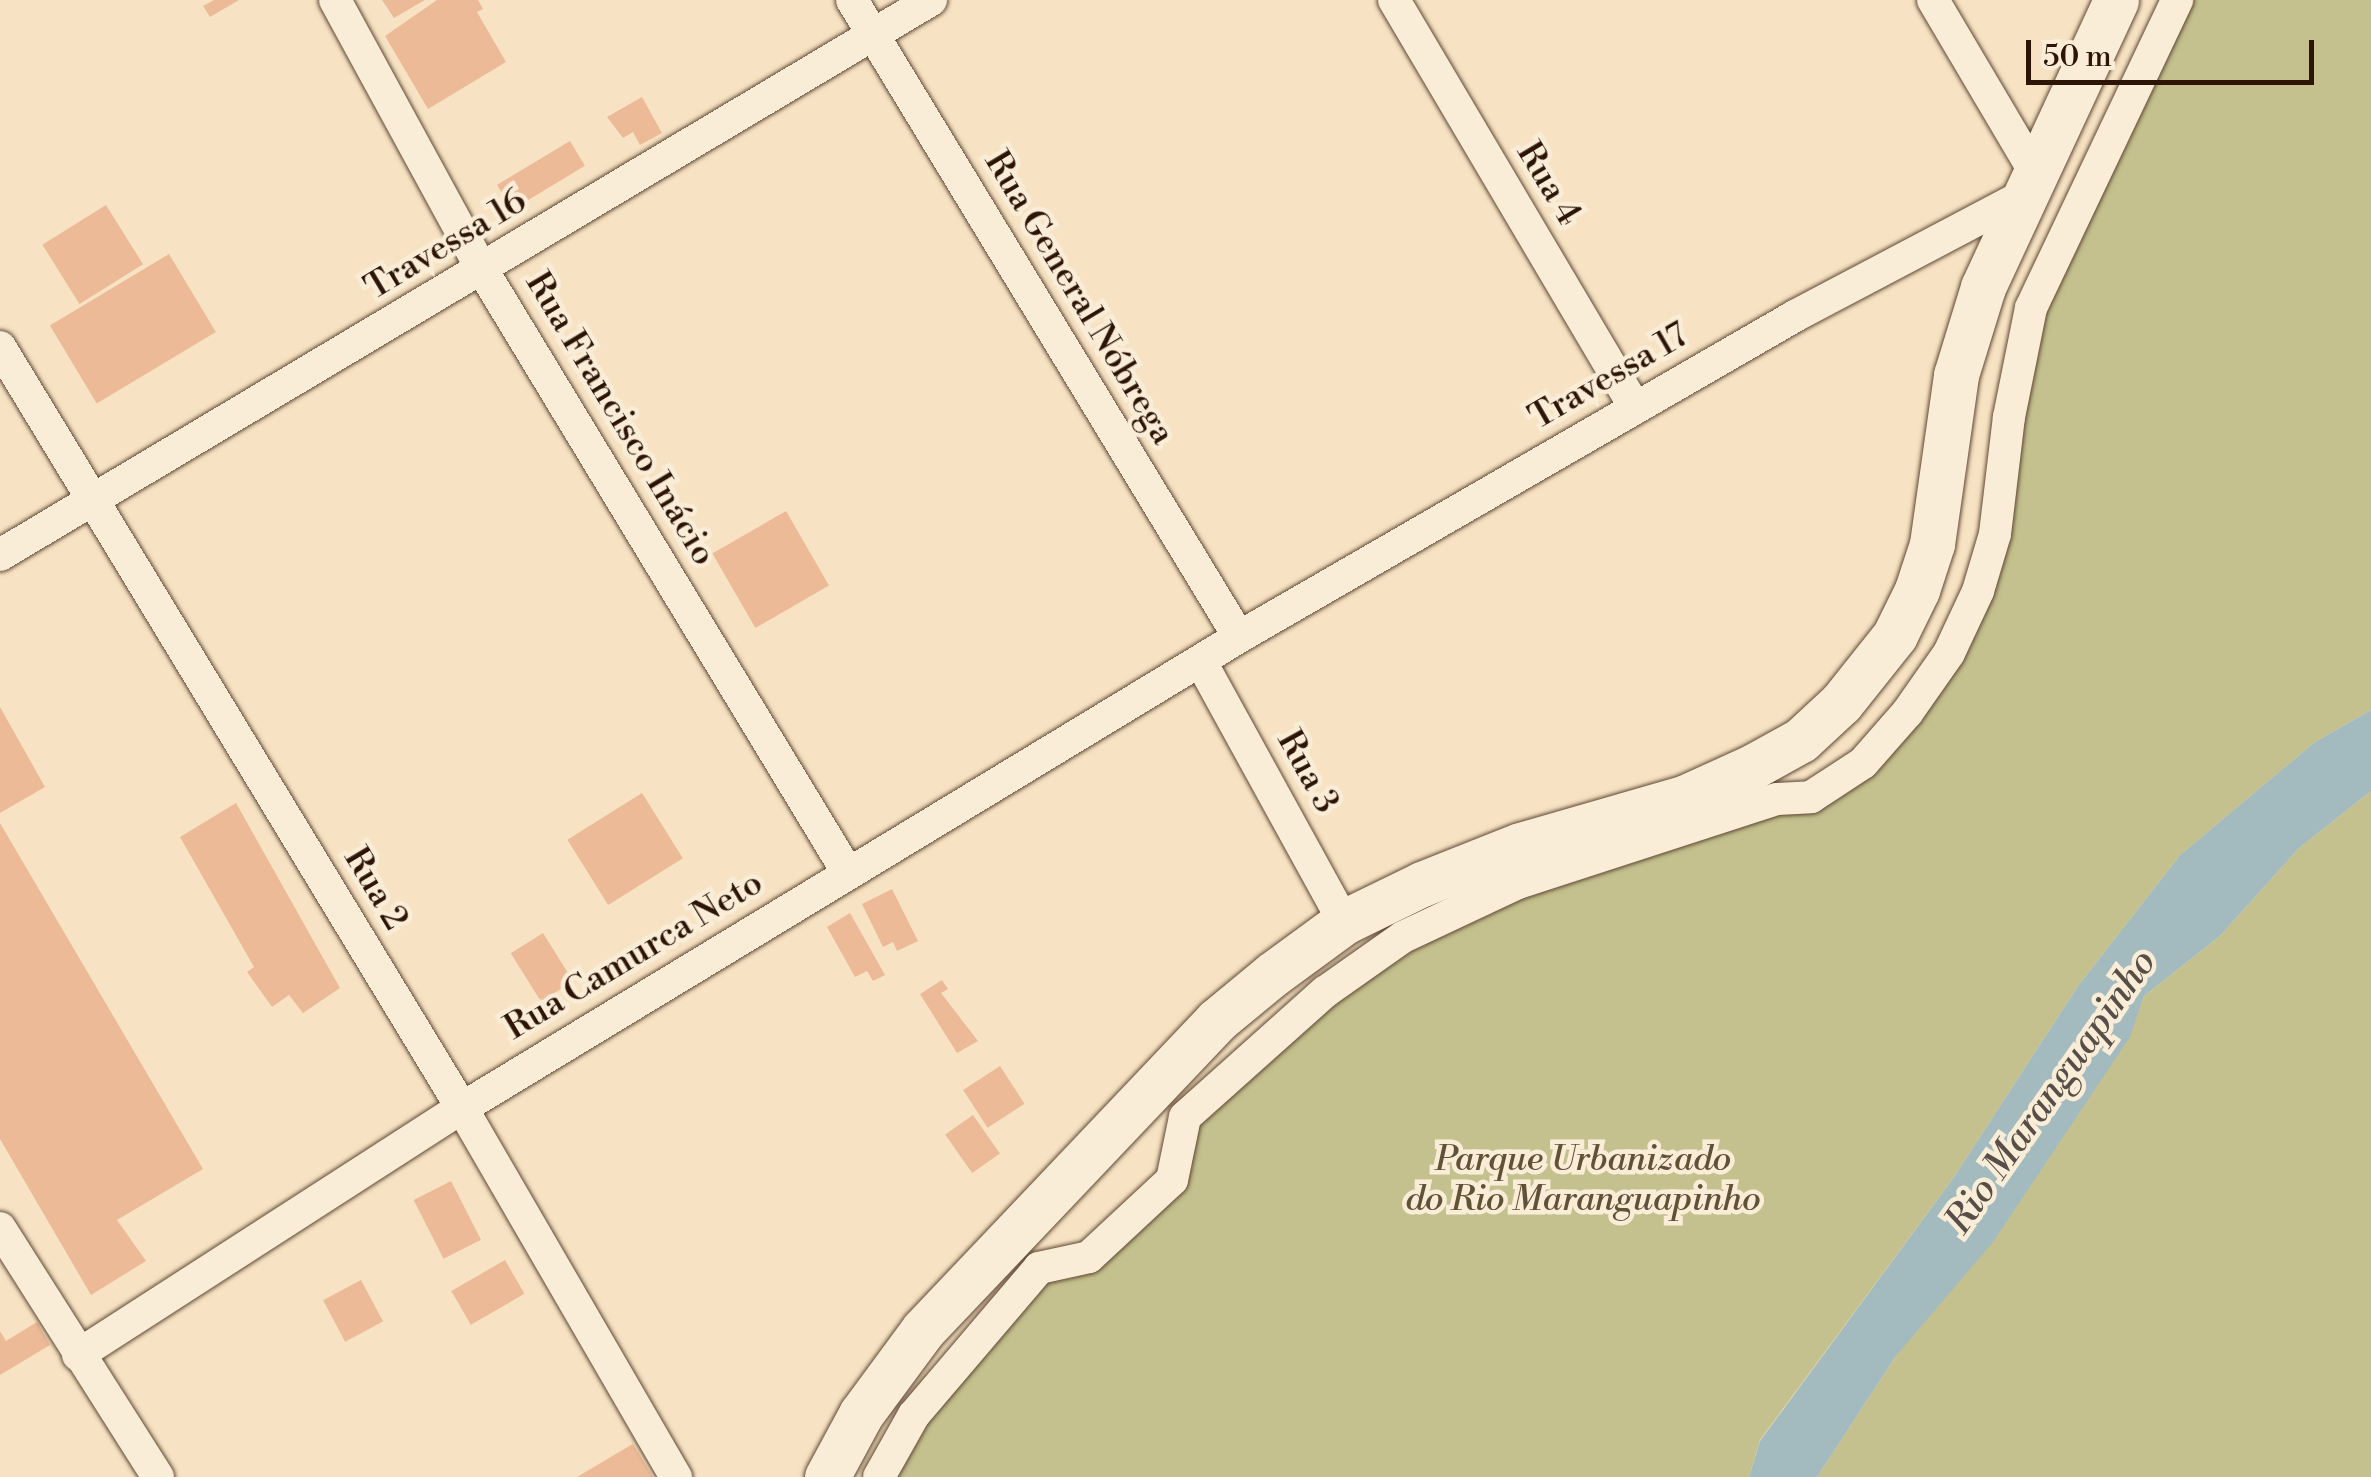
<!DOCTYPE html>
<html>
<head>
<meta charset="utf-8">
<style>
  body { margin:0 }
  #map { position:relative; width:2371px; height:1477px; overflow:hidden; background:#f7e3c3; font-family:"Libre Bodoni",serif }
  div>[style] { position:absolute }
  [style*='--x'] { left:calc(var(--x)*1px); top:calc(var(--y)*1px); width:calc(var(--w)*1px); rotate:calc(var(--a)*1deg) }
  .green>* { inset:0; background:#c4c18e }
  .water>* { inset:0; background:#a3bbbf }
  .building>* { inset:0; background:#ecba96; transform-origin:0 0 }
  .roads { filter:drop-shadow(0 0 2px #5f4835) drop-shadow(0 0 2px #5f4835) }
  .street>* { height:32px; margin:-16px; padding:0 16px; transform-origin:16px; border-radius:16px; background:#faedd8 }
  .secondary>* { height:45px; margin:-22.5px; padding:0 22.5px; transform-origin:22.5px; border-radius:22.5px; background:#faedd8 }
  span { translate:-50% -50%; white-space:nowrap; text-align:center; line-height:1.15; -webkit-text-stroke:9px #faedd8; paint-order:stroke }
  .street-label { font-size:35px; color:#2c1406 }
  .park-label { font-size:35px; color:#615136; font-style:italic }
  .water-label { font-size:38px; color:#564e47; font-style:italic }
  .scale { position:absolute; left:2026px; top:40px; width:288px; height:45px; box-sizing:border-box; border:5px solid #2c1406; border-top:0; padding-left:12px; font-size:30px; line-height:35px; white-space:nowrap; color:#2c1406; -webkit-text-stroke:8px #faedd8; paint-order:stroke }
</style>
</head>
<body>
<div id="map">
  <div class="green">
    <i style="clip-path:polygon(2177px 0,2371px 0,2371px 710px,2315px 742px,2180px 855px,2078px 986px,1954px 1177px,1760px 1440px,1749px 1477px,879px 1477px,1039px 1268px,1089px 1257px,1171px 1181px,1185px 1117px,1403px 937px,1863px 763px,1978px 591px,2031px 308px)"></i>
    <i style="clip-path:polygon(2371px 791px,2371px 1477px,1817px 1477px,1896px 1356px,2129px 1037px,2144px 996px,2220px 936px,2298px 849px)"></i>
  </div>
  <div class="water">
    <i style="clip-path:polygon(2371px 710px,2371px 791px,2298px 849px,2220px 936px,2144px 996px,2130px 1037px,1993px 1242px,1896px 1356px,1817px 1477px,1749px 1477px,1760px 1441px,1954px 1177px,2078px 986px,2180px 855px,2315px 742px)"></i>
  </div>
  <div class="building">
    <i style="clip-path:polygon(214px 0,239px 0,210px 17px,203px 6px)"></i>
    <i style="clip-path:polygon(382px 0,425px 0,394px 18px)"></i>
    <i style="clip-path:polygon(437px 0,478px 0,483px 9px,477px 12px,506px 62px,428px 109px,385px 36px)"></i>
    <i style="clip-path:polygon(642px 97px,662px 133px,640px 145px,633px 132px,623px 138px,607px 117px)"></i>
    <i style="left:570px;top:141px;width:29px;height:85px;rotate:59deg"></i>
    <i style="left:106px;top:205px;width:70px;height:75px;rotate:58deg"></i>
    <i style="left:169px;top:254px;width:91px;height:139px;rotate:59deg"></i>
    <i style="left:786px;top:511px;width:86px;height:85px;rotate:60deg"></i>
    <i style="clip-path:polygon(0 707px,45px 787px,0 813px)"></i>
    <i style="left:642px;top:793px;width:77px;height:88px;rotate:58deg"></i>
    <i style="clip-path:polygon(236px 803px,340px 988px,303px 1013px,289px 995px,272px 1007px,247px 972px,254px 967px,180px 837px)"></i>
    <i style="clip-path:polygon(0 823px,203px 1169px,117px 1220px,146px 1261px,91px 1295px,0 1139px)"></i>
    <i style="clip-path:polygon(892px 889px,918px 941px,897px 951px,893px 942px,883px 947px,862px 904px)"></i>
    <i style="clip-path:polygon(850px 913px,885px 975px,873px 981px,867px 971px,855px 977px,827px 927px)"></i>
    <i style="left:543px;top:933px;width:57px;height:38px;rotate:58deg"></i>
    <i style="clip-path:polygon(942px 980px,948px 989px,941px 993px,978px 1041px,957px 1053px,920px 994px)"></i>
    <i style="left:1000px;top:1066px;width:45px;height:44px;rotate:57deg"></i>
    <i style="left:973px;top:1115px;width:47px;height:34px;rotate:55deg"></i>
    <i style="left:451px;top:1181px;width:66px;height:42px;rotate:63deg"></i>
    <i style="left:505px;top:1260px;width:39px;height:62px;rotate:60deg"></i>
    <i style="left:361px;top:1280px;width:47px;height:43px;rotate:62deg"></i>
    <i style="clip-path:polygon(37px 1322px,50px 1345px,0 1375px,0 1331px,6px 1341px)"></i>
    <i style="clip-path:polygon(633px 1444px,653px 1477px,577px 1477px,631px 1445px)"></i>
  </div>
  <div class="roads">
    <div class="street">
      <i style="--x:335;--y:0;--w:309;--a:61.4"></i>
      <i style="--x:483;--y:271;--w:704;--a:58.77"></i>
      <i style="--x:852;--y:0;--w:745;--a:58.72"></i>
      <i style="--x:1394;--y:0;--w:474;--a:59.4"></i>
      <i style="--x:1933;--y:0;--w:199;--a:59.4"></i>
      <i style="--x:0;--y:347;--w:890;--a:58.74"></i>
      <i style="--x:462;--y:1108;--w:427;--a:59.9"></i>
      <i style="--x:0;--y:555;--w:1084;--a:-30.8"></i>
      <i style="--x:1201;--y:662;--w:297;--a:61.2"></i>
      <i style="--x:0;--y:1228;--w:295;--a:57.6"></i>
      <i style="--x:78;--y:1355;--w:457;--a:-32.8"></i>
      <i style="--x:462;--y:1108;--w:909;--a:-31.22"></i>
      <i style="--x:1239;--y:637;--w:642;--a:-30"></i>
      <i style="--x:1795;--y:316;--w:258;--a:-27.8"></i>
      <i style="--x:879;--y:1477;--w:71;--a:-60.6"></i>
      <i style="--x:914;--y:1415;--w:193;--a:-49.6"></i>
      <i style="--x:1039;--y:1268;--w:51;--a:-12.4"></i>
      <i style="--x:1089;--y:1257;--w:113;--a:-42.9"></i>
      <i style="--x:1172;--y:1180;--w:64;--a:-78.3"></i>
      <i style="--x:1185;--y:1117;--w:188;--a:-41.8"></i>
      <i style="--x:1325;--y:992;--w:95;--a:-35.2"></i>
      <i style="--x:1403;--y:937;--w:127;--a:-25.2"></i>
      <i style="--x:1518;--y:883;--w:272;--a:-18"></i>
      <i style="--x:1777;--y:799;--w:34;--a:-3"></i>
      <i style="--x:1811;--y:797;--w:62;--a:-33.2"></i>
      <i style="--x:1863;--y:763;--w:67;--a:-48.7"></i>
      <i style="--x:1907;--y:713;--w:73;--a:-55"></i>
      <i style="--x:1949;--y:653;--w:68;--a:-64.9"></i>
      <i style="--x:1978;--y:591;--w:59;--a:-73.4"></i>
      <i style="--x:1995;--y:534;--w:118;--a:-83.2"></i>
      <i style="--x:2009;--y:417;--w:111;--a:-78.6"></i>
      <i style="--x:2031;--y:308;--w:341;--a:-64.6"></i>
    </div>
    <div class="secondary">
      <i style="--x:827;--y:1477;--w:72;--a:-61.6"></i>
      <i style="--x:861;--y:1414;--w:104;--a:-53.6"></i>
      <i style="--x:923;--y:1330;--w:426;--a:-46.5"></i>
      <i style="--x:1216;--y:1021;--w:74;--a:-39.5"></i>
      <i style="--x:1273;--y:974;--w:88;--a:-36.2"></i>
      <i style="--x:1344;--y:922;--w:87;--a:-26"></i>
      <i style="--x:1422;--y:884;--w:105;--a:-21.7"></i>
      <i style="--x:1520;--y:845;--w:173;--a:-16.1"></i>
      <i style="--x:1686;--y:797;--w:75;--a:-24.5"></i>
      <i style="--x:1754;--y:766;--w:54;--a:-29"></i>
      <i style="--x:1801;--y:740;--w:54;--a:-42.8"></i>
      <i style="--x:1841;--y:703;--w:87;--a:-51.5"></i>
      <i style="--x:1895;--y:635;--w:50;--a:-63.9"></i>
      <i style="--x:1917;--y:590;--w:48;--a:-71.9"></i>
      <i style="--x:1932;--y:544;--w:171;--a:-81.9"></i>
      <i style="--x:1956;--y:375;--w:92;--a:-72.9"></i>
      <i style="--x:1983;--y:287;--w:316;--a:-65.1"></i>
    </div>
  </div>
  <div class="street-label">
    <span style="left:1548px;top:184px;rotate:59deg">Rua 4</span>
    <span style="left:446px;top:245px;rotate:-31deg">Travessa 16</span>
    <span style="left:1079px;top:298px;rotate:59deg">Rua General Nóbrega</span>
    <span style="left:1609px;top:377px;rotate:-30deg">Travessa 17</span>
    <span style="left:620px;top:419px;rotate:59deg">Rua Francisco Inácio</span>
    <span style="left:1307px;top:772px;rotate:61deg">Rua 3</span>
    <span style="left:375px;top:889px;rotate:59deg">Rua 2</span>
    <span style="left:634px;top:956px;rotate:-31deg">Rua Camurca Neto</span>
  </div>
  <div class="park-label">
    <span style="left:1583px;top:1180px">Parque Urbanizado<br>do Rio Maranguapinho</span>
  </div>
  <div class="water-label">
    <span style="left:2051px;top:1092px;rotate:-55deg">Rio Maranguapinho</span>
  </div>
  <div class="scale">50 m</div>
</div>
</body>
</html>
